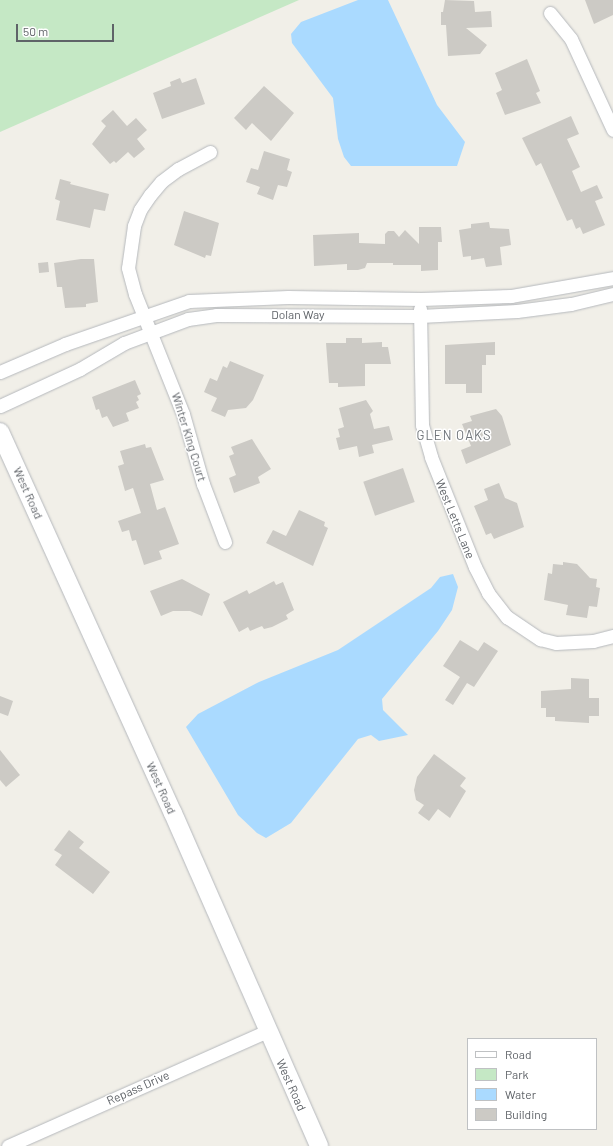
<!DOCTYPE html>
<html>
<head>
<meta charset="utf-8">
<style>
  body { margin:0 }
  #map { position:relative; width:613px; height:1146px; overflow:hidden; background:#f1efe8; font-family:Barlow,sans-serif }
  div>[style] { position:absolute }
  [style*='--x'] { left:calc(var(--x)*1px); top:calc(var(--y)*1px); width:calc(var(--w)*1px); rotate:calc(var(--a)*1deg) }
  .green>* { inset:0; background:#c5e8c5 }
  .water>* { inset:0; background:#aadaff }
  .building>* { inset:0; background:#cccac5; transform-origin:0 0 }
  .roads { filter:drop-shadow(0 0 1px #b5b8bc) drop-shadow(0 0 1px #b5b8bc) }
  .street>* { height:13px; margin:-6.5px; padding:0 6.5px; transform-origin:6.5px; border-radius:6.5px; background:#fff }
  .secondary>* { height:18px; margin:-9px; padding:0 9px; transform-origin:9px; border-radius:9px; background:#fff }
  span { translate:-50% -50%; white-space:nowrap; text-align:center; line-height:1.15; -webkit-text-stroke:3px #fff; paint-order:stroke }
  .street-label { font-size:12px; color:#5f6368 }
  .neighbourhood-label { font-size:13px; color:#70757a; letter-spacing:1px }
  .legend { position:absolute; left:467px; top:1038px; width:130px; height:92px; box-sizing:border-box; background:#fff; border:1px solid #bfc1c3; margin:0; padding:5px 7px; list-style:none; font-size:12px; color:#5f6368 }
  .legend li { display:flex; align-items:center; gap:8px; height:20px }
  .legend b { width:20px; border:1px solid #bfc1c3 }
  .scale { position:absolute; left:16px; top:24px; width:98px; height:18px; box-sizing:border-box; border:2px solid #5f6368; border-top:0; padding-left:5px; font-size:12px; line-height:14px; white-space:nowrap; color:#5f6368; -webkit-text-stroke:3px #fff; paint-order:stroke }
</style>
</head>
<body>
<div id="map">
  <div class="green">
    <i style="clip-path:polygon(0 0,299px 0,0 132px)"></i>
  </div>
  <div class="water">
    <i style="clip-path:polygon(358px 0,388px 0,437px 105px,465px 142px,457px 166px,351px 166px,344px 157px,338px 139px,333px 98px,292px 43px,291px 34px,301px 22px)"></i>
    <i style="clip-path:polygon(453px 574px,458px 587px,452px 610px,438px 631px,382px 699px,383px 710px,408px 735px,379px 741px,371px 735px,358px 739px,291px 823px,266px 838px,257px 833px,238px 815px,186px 727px,198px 714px,259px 682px,338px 650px,431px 588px,440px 577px)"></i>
  </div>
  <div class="building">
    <i style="clip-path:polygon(445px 0,474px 1px,475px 12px,491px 11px,492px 27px,466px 28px,487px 45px,480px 54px,448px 56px,446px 25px,441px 25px,441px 12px,443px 12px)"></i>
    <i style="clip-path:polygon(585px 0,613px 0,613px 15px,594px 24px)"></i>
    <i style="clip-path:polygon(527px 59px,540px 91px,536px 93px,541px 103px,505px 115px,496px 93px,502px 90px,495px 73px)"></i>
    <i style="clip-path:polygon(180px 78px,182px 83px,196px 78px,205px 104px,162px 119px,153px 93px,171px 86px,170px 82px)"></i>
    <i style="clip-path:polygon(264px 86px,294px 113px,271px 141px,252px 123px,246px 130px,234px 118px)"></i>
    <i style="clip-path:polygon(113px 110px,127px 126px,136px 118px,147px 130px,137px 139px,145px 149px,134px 158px,128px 152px,116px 163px,114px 161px,110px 164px,92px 144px,106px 126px,101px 121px)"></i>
    <i style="clip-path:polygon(571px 116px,579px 134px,567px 139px,580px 167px,572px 171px,581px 192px,597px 185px,603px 198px,595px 201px,605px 225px,583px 234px,580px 227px,576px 229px,572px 219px,567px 221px,541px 163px,536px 166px,522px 138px)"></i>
    <i style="clip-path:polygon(264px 151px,290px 159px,287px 170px,292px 172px,287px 187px,278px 185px,273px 200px,257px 194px,260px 187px,246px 182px,251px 168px,258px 170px)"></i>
    <i style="clip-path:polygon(60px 179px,71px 182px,70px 184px,109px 194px,105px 211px,94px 209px,90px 228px,56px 220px,60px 201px,55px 199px)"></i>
    <i style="clip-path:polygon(184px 211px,219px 223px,211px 256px,206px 255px,205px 258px,174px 245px)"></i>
    <i style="clip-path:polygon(489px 222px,490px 228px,509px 229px,511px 245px,500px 247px,502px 265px,486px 267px,484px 258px,471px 260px,471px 256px,463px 257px,459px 230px,471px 228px,471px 224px)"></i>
    <i style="clip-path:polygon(419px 227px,441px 227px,442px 242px,438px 242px,438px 270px,421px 271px,421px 265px,393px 265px,393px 263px,367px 263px,365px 268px,358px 270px,347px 270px,347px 264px,314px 266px,313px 235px,359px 233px,359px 243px,385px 244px,385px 234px,388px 231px,394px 231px,399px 237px,405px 230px,419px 244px)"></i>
    <i style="clip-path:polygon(81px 259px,94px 259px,98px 302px,86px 304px,86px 307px,65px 308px,62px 287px,57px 287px,54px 263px)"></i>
    <i style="left:48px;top:262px;width:10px;height:10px;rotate:84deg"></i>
    <i style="clip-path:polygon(346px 338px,362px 338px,362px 343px,382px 342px,382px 347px,388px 347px,391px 364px,365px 364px,365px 386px,338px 387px,338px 383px,329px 383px,326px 343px,346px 343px)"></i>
    <i style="clip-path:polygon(495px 342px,495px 355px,486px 355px,486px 365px,482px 365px,482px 393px,466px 393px,466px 384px,445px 384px,445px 345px)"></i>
    <i style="clip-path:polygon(230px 361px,264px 375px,253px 400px,246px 408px,228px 410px,225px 417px,211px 411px,217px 398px,204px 392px,210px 378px,217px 381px,223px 366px,227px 368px)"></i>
    <i style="clip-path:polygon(135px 380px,141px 394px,137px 396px,139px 400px,136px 402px,139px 408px,126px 413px,129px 421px,113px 427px,107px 416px,102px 418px,99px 409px,96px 410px,92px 397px)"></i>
    <i style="clip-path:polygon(366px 400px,373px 411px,370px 414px,374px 429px,389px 426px,393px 440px,372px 445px,374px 453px,359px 457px,357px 446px,339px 450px,336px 438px,340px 437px,338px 429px,344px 427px,339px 408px)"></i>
    <i style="clip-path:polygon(496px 409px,502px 416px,511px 445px,466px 464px,461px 450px,471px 446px,462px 424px,472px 421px,470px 416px)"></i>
    <i style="clip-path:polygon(252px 439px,271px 469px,258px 477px,260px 483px,234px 493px,229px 478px,236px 475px,229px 456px,234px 454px,231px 447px)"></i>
    <i style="clip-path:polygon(145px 444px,146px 448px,151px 447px,164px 480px,150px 484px,157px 510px,165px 507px,179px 544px,159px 551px,162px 559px,144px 565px,136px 540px,132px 541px,129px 530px,122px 532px,118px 521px,141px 513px,133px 488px,125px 491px,118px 466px,124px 464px,120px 451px)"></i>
    <i style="left:403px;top:468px;width:36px;height:42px;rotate:71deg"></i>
    <i style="clip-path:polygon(499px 483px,505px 498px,517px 503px,524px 527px,494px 539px,491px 533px,486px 535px,474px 506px,488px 500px,484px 489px)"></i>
    <i style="clip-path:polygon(299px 510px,325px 522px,324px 526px,328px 528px,313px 566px,266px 543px,273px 530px,286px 536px)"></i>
    <i style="clip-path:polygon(563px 562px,577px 564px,590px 578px,597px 579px,596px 587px,600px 588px,597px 607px,589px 606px,587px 618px,566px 615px,568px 605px,544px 600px,548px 573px,552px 574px,553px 564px,563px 565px)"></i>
    <i style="clip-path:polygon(182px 579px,210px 594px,202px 616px,190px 611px,173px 611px,161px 616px,150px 591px)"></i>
    <i style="clip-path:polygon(274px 581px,276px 585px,283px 582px,294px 610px,286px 615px,288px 619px,272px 627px,264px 629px,262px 626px,250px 631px,248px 627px,239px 632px,223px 602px,247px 590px,249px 594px)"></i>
    <i style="clip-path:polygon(460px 640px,478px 651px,484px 642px,498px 651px,474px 687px,467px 683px,453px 705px,445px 700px,460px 677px,443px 666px)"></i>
    <i style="clip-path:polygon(571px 678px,589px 679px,589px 698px,599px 698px,599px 716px,589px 716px,589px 723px,555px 721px,555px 717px,546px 717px,546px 708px,541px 708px,541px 691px,571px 689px)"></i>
    <i style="clip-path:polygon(0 696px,13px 701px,8px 716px,0 713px)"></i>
    <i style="clip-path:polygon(0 750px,20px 775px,6px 787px,0 780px)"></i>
    <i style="clip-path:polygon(434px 754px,466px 778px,460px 786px,466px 791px,450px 818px,438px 809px,429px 821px,418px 813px,424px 805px,416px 800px,414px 790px,417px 777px)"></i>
    <i style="clip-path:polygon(69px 830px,84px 842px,79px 848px,110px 872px,93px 894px,55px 865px,62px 855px,54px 850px)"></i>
  </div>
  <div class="roads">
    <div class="street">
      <i style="--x:550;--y:13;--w:33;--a:51"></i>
      <i style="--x:571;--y:39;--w:100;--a:65.2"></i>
      <i style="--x:210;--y:152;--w:36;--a:152"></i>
      <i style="--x:178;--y:169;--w:21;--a:143"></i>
      <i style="--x:161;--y:182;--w:17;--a:130"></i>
      <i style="--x:150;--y:195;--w:18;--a:124"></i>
      <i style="--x:140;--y:210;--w:17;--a:111"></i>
      <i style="--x:134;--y:226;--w:42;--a:98.1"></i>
      <i style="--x:128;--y:268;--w:27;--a:75"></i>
      <i style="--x:135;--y:294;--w:129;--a:68.2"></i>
      <i style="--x:183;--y:414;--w:73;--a:74.1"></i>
      <i style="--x:203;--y:484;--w:62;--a:69.2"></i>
      <i style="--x:420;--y:309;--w:116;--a:89"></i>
      <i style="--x:422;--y:425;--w:33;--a:74"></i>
      <i style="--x:431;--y:457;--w:118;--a:68.2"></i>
      <i style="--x:475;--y:567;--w:29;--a:63"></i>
      <i style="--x:488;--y:593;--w:31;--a:52"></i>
      <i style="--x:507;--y:617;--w:40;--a:34"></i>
      <i style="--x:540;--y:639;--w:16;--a:14"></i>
      <i style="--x:556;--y:643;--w:37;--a:-3"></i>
      <i style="--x:593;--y:641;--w:21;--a:-14"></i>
      <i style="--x:0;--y:372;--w:71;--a:-23.3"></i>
      <i style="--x:65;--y:344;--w:131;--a:-19.1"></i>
      <i style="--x:189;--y:301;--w:99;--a:-2.3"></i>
      <i style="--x:288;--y:297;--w:133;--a:0.9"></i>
      <i style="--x:421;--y:299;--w:90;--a:-1.9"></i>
      <i style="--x:511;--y:296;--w:104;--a:-10"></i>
      <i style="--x:0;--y:406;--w:88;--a:-24.8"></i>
      <i style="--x:80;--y:369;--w:51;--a:-30.6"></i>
      <i style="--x:124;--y:343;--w:68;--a:-20.6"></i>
      <i style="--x:188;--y:319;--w:28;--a:-8"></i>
      <i style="--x:216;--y:315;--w:204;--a:0.3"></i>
      <i style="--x:420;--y:316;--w:97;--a:-3"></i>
      <i style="--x:517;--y:311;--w:54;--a:-7.4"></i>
      <i style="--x:571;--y:304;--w:43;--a:-13.4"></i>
      <i style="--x:8;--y:1146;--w:284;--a:-23.9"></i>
    </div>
    <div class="secondary">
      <i style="--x:0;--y:432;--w:418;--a:65.6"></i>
      <i style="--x:173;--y:813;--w:364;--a:66.3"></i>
    </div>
  </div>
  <div class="street-label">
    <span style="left:298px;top:315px">Dolan Way</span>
    <span style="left:189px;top:437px;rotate:73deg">Winter King Court</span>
    <span style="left:28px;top:493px;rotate:66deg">West Road</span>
    <span style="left:455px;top:519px;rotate:68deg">West Letts Lane</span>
    <span style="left:161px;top:788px;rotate:66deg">West Road</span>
    <span style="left:291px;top:1085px;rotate:66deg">West Road</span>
    <span style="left:138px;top:1088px;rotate:-24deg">Repass Drive</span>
  </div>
  <div class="neighbourhood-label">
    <span style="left:454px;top:435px">GLEN OAKS</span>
  </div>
  <ul class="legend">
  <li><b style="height:5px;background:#fff"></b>Road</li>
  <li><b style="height:11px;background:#c5e8c5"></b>Park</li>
  <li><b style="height:11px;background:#aadaff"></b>Water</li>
  <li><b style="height:11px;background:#cccac5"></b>Building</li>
  </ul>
  <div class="scale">50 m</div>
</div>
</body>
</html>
